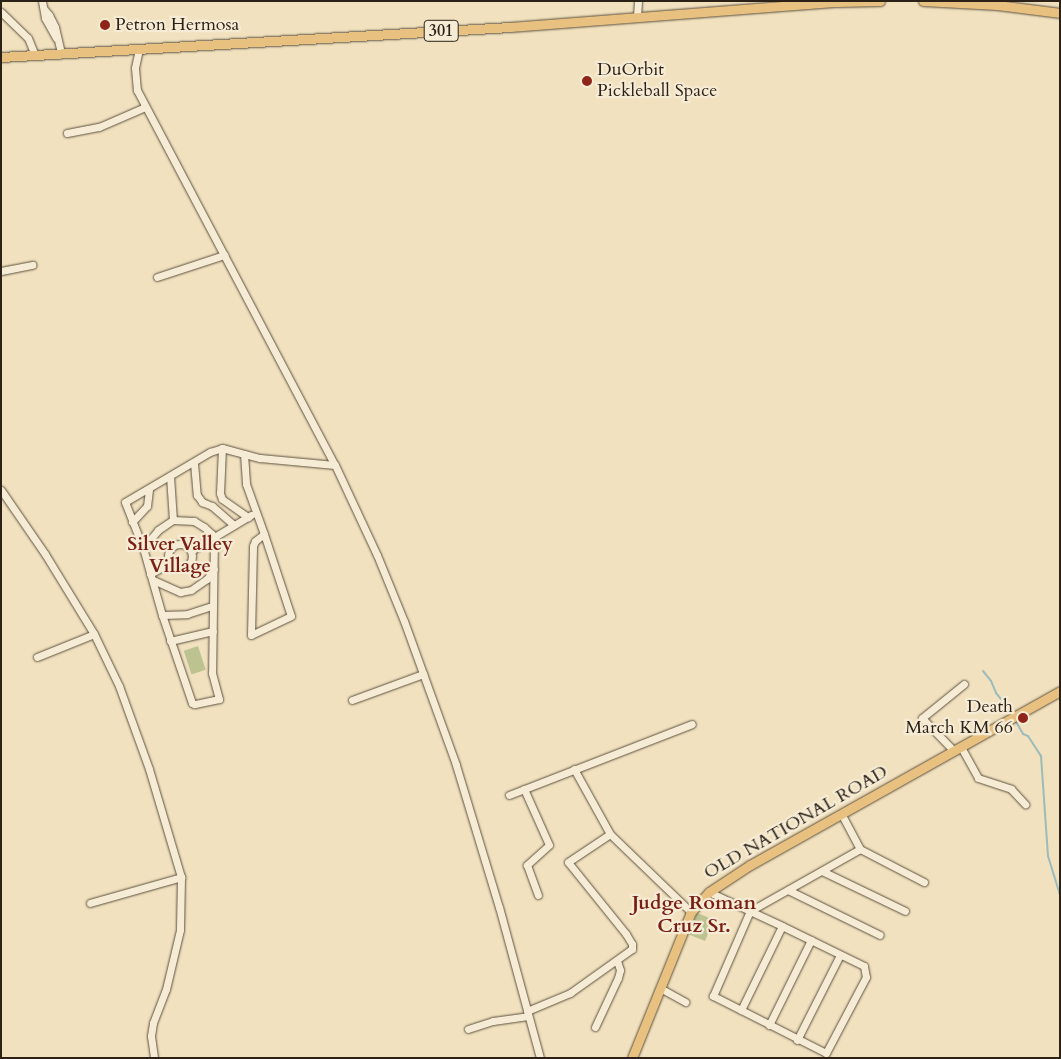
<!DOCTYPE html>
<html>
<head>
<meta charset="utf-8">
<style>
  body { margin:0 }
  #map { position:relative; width:1061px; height:1059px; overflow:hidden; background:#f1e1be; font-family:Cardo,serif }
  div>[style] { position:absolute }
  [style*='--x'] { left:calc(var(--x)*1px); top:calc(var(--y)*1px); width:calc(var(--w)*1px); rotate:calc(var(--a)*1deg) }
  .green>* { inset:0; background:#bcc290; transform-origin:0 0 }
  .stream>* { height:2px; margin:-1px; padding:0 1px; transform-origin:1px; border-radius:1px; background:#9ebbbb }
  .roads { filter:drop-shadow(0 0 1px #5d5140) drop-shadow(0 0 1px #5d5140) }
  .minor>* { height:7px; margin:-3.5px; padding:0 3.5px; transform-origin:3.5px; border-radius:3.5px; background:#f6ecd5 }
  .minor>.ring { margin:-3.5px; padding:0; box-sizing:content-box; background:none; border:7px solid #f6ecd5; border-radius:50% }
  .major>* { height:9px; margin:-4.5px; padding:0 4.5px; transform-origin:4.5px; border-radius:4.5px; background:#e8c07f }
  .dots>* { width:14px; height:14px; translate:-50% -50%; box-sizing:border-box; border:2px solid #f6ecd5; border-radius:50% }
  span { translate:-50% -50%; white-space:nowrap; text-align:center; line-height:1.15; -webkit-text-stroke:4.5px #f6ecd5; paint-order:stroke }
  .shield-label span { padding:1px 4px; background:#f6ecd5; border:1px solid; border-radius:4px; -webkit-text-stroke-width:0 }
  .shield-label { font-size:16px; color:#2c2116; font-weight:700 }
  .poi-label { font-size:18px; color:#2c2116 }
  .left { translate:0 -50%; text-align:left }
  .right { translate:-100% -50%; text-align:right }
  .street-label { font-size:18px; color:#2c2116 }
  .neighbourhood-label { font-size:19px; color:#7a1f14; font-weight:700 }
  .quarter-label { font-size:20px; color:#7a1f14; font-weight:700 }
  .frame { position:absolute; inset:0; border:2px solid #2c2116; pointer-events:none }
</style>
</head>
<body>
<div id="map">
  <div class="green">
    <i style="left:198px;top:646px;width:25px;height:15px;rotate:72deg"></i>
    <i style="left:697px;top:913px;width:18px;height:23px;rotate:22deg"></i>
  </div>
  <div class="stream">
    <i style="--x:983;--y:671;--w:13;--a:51"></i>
    <i style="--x:991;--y:681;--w:13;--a:67"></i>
    <i style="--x:996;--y:693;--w:26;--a:51"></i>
    <i style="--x:1015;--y:720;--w:16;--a:60"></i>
    <i style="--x:1023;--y:734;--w:5;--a:22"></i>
    <i style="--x:1028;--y:736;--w:24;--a:57"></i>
    <i style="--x:1041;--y:756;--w:100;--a:86"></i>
    <i style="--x:1048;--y:856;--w:41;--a:72.9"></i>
  </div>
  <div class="roads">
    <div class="minor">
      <i style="--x:42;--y:1;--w:17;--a:80"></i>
      <i style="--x:45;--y:18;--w:23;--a:61"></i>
      <i style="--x:44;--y:9;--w:8;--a:50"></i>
      <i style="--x:49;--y:15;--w:13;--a:63"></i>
      <i style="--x:55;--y:27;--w:28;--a:77"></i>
      <i style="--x:1;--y:12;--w:37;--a:44"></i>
      <i style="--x:28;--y:38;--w:18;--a:68"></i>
      <i style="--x:637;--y:16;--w:15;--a:-86"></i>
      <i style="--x:139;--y:49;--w:19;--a:102"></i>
      <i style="--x:135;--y:68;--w:22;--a:85"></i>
      <i style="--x:137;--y:90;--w:424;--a:62.2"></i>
      <i style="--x:335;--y:465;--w:99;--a:65"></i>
      <i style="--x:377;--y:555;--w:71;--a:67.8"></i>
      <i style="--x:404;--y:621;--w:153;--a:70.1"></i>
      <i style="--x:456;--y:765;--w:148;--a:73.2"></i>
      <i style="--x:499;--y:907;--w:156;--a:74.8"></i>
      <i style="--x:67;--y:133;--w:33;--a:-11"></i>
      <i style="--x:99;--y:127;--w:50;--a:-23.5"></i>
      <i style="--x:1;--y:271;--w:32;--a:-11"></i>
      <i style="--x:157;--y:277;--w:71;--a:-18.2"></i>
      <i style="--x:222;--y:448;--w:45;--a:92.5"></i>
      <i style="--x:220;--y:493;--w:6;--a:72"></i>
      <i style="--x:222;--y:499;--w:32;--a:35"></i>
      <i style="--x:244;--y:454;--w:30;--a:86"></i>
      <i style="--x:246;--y:484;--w:53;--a:70.2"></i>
      <i style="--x:264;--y:534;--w:86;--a:71.8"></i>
      <i style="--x:291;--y:616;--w:44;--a:154.6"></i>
      <i style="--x:251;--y:635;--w:89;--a:-88.7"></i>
      <i style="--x:253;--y:546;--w:5;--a:-68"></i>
      <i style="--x:255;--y:541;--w:11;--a:-38"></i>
      <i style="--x:194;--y:463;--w:32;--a:85"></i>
      <i style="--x:197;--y:495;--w:9;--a:54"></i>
      <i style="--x:202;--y:502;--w:11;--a:22"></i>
      <i style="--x:212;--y:506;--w:29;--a:41"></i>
      <i style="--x:170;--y:476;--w:44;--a:86.1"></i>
      <i style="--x:1;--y:490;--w:78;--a:55.5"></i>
      <i style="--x:45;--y:554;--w:94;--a:58.5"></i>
      <i style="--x:94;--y:634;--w:58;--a:64.3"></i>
      <i style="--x:119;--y:686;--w:88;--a:70.1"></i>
      <i style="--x:149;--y:769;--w:113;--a:73.5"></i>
      <i style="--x:181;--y:877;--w:53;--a:91.1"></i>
      <i style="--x:180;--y:930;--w:61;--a:103.3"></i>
      <i style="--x:166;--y:989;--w:36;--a:111"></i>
      <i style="--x:153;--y:1023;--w:13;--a:99"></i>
      <i style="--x:151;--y:1036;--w:22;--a:82"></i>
      <i style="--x:132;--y:522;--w:22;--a:-47"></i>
      <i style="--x:147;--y:506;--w:16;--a:-83"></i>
      <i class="ring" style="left:168px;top:544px;width:17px;height:17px"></i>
      <i style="--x:143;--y:548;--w:23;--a:-50"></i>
      <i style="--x:158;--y:530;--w:18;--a:-34"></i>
      <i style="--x:173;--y:520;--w:21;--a:3"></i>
      <i style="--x:194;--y:521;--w:12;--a:31"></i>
      <i style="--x:204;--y:527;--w:13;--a:42"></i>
      <i style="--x:214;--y:536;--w:137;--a:90.8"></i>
      <i style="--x:212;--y:673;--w:27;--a:75"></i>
      <i style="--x:219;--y:699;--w:25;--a:168"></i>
      <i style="--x:195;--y:704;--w:3;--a:-162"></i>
      <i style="--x:192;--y:703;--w:93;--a:-108.8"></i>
      <i style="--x:162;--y:615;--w:70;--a:-105.8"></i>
      <i style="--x:143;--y:548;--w:49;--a:-111.4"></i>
      <i style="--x:125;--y:502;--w:99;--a:-30.5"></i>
      <i style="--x:210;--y:452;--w:13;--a:-18"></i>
      <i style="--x:222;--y:448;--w:39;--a:15"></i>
      <i style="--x:260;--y:458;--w:75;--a:5.3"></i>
      <i style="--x:191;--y:551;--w:70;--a:-31"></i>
      <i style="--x:150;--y:574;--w:23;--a:-29"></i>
      <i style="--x:153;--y:580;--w:30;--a:24"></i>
      <i style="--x:180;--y:592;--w:11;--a:-10"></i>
      <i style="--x:191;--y:590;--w:19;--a:-35"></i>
      <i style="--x:207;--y:579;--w:12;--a:-55"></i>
      <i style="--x:162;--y:615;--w:25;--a:-2"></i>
      <i style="--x:187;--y:614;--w:26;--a:-18"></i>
      <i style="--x:170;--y:641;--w:44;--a:-13.1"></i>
      <i style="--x:37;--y:657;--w:61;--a:-22"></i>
      <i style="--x:352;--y:700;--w:76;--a:-20.1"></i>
      <i style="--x:961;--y:747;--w:35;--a:61"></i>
      <i style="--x:978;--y:778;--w:35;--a:18"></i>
      <i style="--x:1011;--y:789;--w:21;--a:47"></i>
      <i style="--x:954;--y:751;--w:46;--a:-134.1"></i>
      <i style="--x:922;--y:718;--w:54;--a:-39"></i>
      <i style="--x:574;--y:769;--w:74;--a:61"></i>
      <i style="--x:610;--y:834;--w:112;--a:43.9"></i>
      <i style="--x:524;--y:789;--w:61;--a:65.9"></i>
      <i style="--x:549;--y:845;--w:30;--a:138"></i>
      <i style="--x:527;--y:865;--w:32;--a:70"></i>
      <i style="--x:509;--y:795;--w:196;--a:-21.2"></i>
      <i style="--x:860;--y:849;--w:72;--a:27.3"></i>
      <i style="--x:822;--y:871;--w:92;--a:25.7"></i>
      <i style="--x:788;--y:890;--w:102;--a:26.1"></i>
      <i style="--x:709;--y:892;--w:45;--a:24.9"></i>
      <i style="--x:750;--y:911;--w:35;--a:25"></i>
      <i style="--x:782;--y:926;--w:91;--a:26"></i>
      <i style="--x:864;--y:966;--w:11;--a:80"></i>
      <i style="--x:866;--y:977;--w:86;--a:117.8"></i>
      <i style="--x:826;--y:1053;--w:127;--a:-153.2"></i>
      <i style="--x:713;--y:996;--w:93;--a:-66.5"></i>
      <i style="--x:750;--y:911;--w:126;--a:-29.4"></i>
      <i style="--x:860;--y:849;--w:38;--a:-118"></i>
      <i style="--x:90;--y:903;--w:95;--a:-15.9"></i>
      <i style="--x:660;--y:988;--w:29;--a:29"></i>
      <i style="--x:741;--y:1010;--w:93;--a:-64"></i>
      <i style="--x:527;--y:1011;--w:47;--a:-22.7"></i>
      <i style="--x:570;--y:993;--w:76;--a:-35.4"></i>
      <i style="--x:632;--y:949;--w:5;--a:-90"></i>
      <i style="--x:632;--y:944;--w:12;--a:-121"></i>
      <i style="--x:626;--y:934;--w:92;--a:-128.9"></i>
      <i style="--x:568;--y:862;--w:50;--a:-33.7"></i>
      <i style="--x:769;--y:1025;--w:95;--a:-63.7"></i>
      <i style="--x:595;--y:1027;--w:54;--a:-64.9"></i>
      <i style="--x:618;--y:978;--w:8;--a:-76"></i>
      <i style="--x:620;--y:970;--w:9;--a:-108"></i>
      <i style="--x:468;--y:1029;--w:26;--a:-18"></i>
      <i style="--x:493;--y:1021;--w:35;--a:-8"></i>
      <i style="--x:797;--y:1040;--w:95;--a:-63.2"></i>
    </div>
    <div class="major">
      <i style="--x:923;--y:1;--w:74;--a:3.1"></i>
      <i style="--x:997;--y:5;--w:64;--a:7.2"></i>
      <i style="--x:1;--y:57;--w:510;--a:-3.37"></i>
      <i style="--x:510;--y:27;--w:328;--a:-4.4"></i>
      <i style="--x:837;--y:2;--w:43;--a:-1.3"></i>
      <i style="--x:632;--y:1058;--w:157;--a:-68"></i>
      <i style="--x:691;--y:912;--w:27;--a:-48"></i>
      <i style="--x:709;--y:892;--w:49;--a:-33.4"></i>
      <i style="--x:750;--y:865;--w:355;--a:-29.3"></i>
    </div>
  </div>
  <div class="dots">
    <i style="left:105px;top:25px;background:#8f2418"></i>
    <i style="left:587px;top:81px;background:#8f2418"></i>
    <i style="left:1023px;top:718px;background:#8f2418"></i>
  </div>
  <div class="shield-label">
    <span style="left:441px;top:31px">301</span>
  </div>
  <div class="poi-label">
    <span class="left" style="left:115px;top:25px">Petron Hermosa</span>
    <span class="left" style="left:597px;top:81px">DuOrbit<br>Pickleball Space</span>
    <span class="right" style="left:1013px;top:718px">Death<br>March KM 66</span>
  </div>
  <div class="street-label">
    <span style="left:796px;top:823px;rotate:-30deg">OLD NATIONAL ROAD</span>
  </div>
  <div class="neighbourhood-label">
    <span style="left:180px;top:556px">Silver Valley<br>Village</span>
  </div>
  <div class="quarter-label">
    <span style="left:694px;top:914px">Judge Roman<br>Cruz Sr.</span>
  </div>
  <div class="frame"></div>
</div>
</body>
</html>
